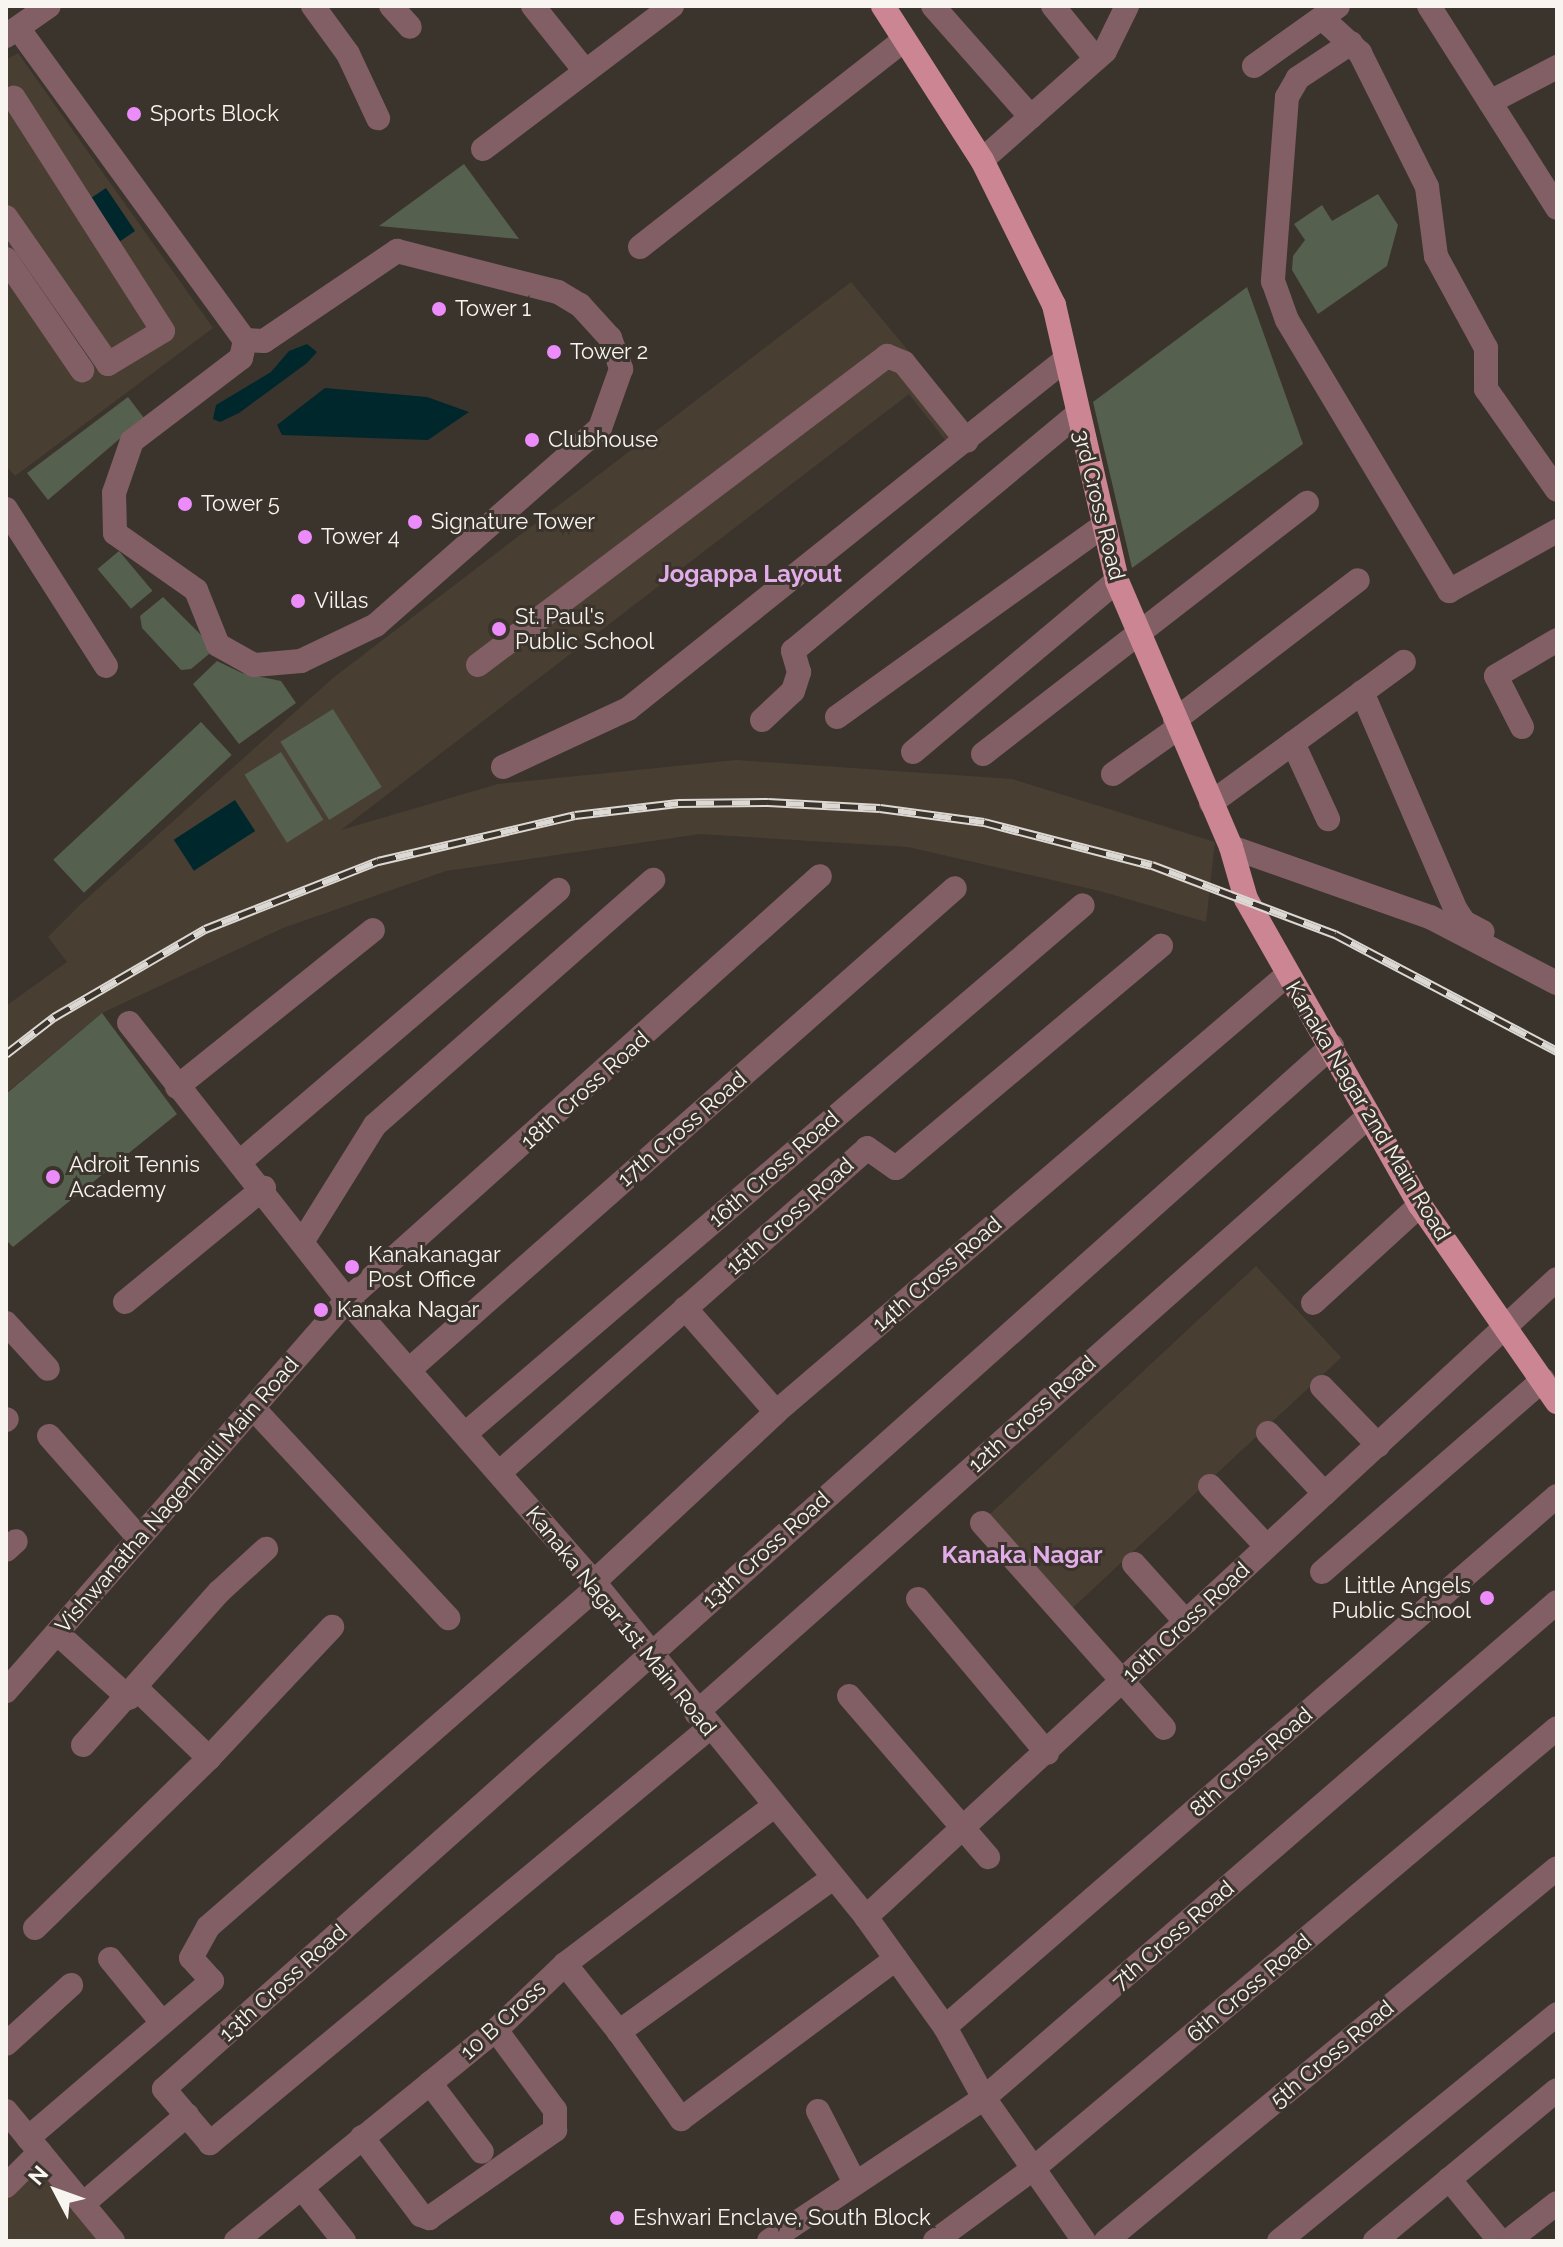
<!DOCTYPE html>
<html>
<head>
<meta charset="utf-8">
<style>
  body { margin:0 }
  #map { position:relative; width:1563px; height:2247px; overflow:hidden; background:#3b342d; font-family:Raleway,sans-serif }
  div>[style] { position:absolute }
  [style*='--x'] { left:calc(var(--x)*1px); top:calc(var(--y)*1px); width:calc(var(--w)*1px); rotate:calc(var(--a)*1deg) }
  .built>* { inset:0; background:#493e32; transform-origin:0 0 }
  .green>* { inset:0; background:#55604e; transform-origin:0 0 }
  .water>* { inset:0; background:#00272c; transform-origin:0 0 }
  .minor>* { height:24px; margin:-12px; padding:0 12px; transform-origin:12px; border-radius:12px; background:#825f65 }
  .major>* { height:24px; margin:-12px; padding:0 12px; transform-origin:12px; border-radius:12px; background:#cc8693 }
  .rail>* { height:9px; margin-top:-4.5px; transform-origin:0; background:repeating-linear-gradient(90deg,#3b342d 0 18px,#dcd8d3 0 36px); box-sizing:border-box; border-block:2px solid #dcd8d3 }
  .dots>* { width:22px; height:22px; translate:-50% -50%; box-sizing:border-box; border:4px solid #3b342d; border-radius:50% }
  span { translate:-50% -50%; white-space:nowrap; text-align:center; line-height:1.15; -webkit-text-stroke:6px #3b342d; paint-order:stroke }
  .poi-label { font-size:22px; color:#f8f4ef }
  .left { translate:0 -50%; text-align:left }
  .right { translate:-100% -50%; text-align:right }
  .street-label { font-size:22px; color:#f8f4ef }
  .neighbourhood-label { font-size:24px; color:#e1ace8; font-weight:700 }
  .frame { position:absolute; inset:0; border:8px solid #f8f4ef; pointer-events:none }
  .north { position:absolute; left:16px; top:2151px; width:80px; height:80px; -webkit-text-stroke:6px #3b342d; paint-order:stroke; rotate:311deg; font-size:22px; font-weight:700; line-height:32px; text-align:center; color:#f8f4ef }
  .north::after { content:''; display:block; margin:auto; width:28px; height:36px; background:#f8f4ef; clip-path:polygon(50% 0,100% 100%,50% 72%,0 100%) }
</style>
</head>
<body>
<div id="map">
  <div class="built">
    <i style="clip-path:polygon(18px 53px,213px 328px,15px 476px,6px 466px,6px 60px)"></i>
    <i style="clip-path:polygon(851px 282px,971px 426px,949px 445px,909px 394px,341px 830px,498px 784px,736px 760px,1012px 779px,1215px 842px,1206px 922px,1100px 891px,908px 847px,700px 834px,446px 871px,283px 928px,102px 1013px,6px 1093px,6px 1006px,67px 962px,48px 937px,82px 903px,333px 678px)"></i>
    <i style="left:1256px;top:1266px;width:125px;height:367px;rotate:47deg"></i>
    <i style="clip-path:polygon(39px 2162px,103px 2241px,6px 2241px,6px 2191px)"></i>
  </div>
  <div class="green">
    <i style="clip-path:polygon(464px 164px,519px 239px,379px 226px)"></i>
    <i style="clip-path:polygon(1378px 194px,1398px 225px,1387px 266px,1318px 314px,1292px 270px,1293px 256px,1305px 240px,1294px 224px,1322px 205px,1332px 221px)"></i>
    <i style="clip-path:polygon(1247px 287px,1303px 444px,1132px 568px,1093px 402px)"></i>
    <i style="clip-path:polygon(128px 397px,144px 418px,48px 500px,27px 473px)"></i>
    <i style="left:119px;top:551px;width:52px;height:28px;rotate:50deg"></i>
    <i style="clip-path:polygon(163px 597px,206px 640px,209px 654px,191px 669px,181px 670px,142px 628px,140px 616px)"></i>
    <i style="clip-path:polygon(217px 661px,242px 673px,281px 681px,296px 703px,239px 744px,193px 684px)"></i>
    <i style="left:333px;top:709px;width:92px;height:62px;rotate:58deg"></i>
    <i style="left:201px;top:722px;width:45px;height:202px;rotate:47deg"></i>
    <i style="left:281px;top:752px;width:80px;height:43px;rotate:58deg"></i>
    <i style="clip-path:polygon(102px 1013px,177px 1114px,13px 1247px,6px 1240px,6px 1094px)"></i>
  </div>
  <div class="water">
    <i style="left:106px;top:188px;width:52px;height:18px;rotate:56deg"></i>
    <i style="clip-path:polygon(307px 344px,317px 352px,307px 363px,239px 413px,220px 422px,213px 419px,216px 405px,271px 372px,289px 351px)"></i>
    <i style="clip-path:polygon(325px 388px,427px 397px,469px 412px,428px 440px,282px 435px,277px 425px)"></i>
    <i style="left:235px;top:800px;width:37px;height:73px;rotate:57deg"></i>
  </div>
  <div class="minor">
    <i style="--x:313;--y:6;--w:59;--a:53.9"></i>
    <i style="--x:348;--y:54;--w:71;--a:64.9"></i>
    <i style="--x:391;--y:6;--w:28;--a:48"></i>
    <i style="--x:533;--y:6;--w:83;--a:51.3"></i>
    <i style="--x:933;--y:6;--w:148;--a:48.6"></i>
    <i style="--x:1053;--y:6;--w:68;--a:50.9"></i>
    <i style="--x:1429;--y:6;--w:239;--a:57.6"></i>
    <i style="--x:1322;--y:18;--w:52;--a:42.6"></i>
    <i style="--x:1360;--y:53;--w:150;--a:63.4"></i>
    <i style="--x:1427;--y:187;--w:70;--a:82.6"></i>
    <i style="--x:1436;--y:256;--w:105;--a:61.5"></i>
    <i style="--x:1486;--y:348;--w:41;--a:90"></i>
    <i style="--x:1486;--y:389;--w:123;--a:54.9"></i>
    <i style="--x:18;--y:28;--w:386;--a:54"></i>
    <i style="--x:6;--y:36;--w:52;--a:-34.9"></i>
    <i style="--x:1351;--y:43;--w:64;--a:146.6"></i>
    <i style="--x:1298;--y:78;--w:22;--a:120"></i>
    <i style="--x:1287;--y:97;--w:185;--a:94.4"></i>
    <i style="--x:1273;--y:281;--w:41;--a:70.3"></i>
    <i style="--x:1287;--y:320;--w:316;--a:59.1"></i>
    <i style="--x:1449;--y:591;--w:124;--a:-29.1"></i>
    <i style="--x:1254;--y:66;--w:103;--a:-35.5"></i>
    <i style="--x:1490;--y:102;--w:76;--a:-27.6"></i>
    <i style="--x:483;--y:149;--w:237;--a:-37.1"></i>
    <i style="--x:982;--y:160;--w:164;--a:-41.5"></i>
    <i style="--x:1105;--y:51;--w:50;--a:-63.9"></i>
    <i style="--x:6;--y:217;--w:179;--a:55.2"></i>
    <i style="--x:108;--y:364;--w:64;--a:-31"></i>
    <i style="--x:163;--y:331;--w:277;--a:-122.6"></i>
    <i style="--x:640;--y:247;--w:335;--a:-38.1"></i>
    <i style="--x:397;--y:251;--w:166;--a:14.3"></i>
    <i style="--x:558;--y:292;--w:26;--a:31"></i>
    <i style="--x:580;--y:305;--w:45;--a:47.7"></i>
    <i style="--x:610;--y:338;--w:33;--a:70"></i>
    <i style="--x:621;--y:369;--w:63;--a:109.6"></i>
    <i style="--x:600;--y:428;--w:298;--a:138.7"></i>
    <i style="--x:376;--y:625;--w:83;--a:154.4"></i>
    <i style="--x:301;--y:661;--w:47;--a:175.1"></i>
    <i style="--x:254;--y:665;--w:41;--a:-150.9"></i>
    <i style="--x:218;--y:645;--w:59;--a:-111.8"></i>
    <i style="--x:196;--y:590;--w:99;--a:-144.9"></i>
    <i style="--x:115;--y:533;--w:40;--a:-91.4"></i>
    <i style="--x:114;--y:493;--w:55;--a:-70.9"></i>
    <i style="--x:132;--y:441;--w:137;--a:-37.3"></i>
    <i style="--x:241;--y:358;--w:18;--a:-77"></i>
    <i style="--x:245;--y:340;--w:19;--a:3"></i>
    <i style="--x:264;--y:341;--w:161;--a:-34.1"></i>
    <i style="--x:6;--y:259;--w:135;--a:55.6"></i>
    <i style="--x:6;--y:509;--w:186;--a:57.5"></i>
    <i style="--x:478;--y:665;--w:513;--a:-37.07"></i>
    <i style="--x:887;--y:356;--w:18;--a:22"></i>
    <i style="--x:904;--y:363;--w:100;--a:51.1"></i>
    <i style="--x:1362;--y:692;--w:237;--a:66.7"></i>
    <i style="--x:1456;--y:910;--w:14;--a:56"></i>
    <i style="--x:1464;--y:922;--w:21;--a:28"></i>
    <i style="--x:837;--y:717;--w:327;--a:-35.7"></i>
    <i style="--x:762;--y:720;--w:42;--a:-43.1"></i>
    <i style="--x:793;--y:691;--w:20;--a:-72"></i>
    <i style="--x:799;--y:672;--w:22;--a:-106"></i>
    <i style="--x:793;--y:651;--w:368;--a:-39.8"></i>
    <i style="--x:1175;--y:720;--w:230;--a:-37.4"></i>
    <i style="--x:1522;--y:727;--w:57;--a:-117"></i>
    <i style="--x:1496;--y:676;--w:71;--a:-30.5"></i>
    <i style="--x:1293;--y:743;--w:84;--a:65.3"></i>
    <i style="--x:913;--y:752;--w:266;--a:-40"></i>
    <i style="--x:983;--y:754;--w:410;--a:-37.8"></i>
    <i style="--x:503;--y:767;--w:138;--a:-24.9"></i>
    <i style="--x:628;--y:709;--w:561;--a:-38.63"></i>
    <i style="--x:1113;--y:774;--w:80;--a:-35.3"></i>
    <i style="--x:1211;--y:803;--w:239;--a:-36.2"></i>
    <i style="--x:1231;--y:847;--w:211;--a:19.4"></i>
    <i style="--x:1430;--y:917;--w:143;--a:27.5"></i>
    <i style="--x:129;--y:1023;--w:352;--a:51.8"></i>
    <i style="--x:347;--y:1300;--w:375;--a:48.8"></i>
    <i style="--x:594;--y:1582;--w:432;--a:50.9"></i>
    <i style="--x:866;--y:1917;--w:135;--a:54.3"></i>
    <i style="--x:945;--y:2027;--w:81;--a:61.2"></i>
    <i style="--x:984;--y:2098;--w:174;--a:55"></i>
    <i style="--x:177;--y:1087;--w:251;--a:-38.7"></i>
    <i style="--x:242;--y:1160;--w:416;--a:-40.5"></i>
    <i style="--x:304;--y:1239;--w:134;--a:-58.1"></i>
    <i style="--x:375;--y:1125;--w:371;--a:-41.4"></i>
    <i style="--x:125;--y:1302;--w:180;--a:-39.4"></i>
    <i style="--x:1313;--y:1303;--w:145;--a:-42.5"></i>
    <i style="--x:685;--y:1308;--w:138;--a:48.8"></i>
    <i style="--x:6;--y:1323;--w:62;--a:47.6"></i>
    <i style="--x:409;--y:1370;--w:728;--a:-41.44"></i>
    <i style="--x:1322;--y:1387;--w:81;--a:46"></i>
    <i style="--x:253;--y:1408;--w:287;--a:47.1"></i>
    <i style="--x:6;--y:1420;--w:1;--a:-45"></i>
    <i style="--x:1268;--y:1433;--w:83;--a:46.9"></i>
    <i style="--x:465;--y:1434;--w:813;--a:-40.56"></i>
    <i style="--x:49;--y:1436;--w:136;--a:48.6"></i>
    <i style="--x:499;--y:1473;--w:491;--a:-41.4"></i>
    <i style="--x:867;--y:1148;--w:35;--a:35"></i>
    <i style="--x:896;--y:1168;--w:346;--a:-40"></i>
    <i style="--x:1210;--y:1486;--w:83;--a:46.9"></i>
    <i style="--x:982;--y:1523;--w:274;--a:48.4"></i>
    <i style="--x:6;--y:1550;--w:13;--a:-42"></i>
    <i style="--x:1134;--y:1564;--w:78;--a:48.1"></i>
    <i style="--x:1322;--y:1572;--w:293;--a:-41"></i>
    <i style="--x:594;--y:1582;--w:249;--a:-43"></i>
    <i style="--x:776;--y:1412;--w:672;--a:-40.54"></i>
    <i style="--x:918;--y:1599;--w:201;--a:50"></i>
    <i style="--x:57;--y:1633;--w:97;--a:42.1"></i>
    <i style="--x:137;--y:1689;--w:100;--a:43.8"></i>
    <i style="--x:209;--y:1758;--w:180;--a:-46.8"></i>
    <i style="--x:6;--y:1691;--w:519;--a:-48.91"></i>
    <i style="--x:347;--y:1300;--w:635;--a:-41.87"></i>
    <i style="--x:849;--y:1696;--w:213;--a:49.2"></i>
    <i style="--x:696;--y:1713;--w:900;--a:-41.58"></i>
    <i style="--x:708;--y:1729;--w:648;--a:140.26"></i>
    <i style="--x:210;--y:2143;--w:71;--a:-130.4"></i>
    <i style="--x:164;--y:2089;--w:1566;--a:-41.76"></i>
    <i style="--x:83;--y:1745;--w:205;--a:-48.4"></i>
    <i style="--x:219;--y:1592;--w:64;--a:-42.5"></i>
    <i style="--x:833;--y:1878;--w:264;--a:144.3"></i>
    <i style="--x:619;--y:2032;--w:107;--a:54.5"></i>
    <i style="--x:681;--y:2119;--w:268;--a:-36.7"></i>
    <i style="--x:866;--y:1917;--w:940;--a:-42.72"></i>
    <i style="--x:35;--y:1928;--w:243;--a:-44.3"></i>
    <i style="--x:110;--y:1959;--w:80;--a:50.6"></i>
    <i style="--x:565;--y:1964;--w:87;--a:51.5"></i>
    <i style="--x:945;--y:2027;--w:810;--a:-40.95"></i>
    <i style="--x:6;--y:2044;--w:88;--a:-42.2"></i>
    <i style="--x:430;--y:2083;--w:86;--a:53"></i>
    <i style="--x:6;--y:2111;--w:168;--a:50.5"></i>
    <i style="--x:818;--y:2111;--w:79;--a:62.8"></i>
    <i style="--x:362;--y:2137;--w:98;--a:52.9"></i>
    <i style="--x:421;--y:2215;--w:9;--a:21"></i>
    <i style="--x:429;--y:2218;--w:154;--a:-34.9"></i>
    <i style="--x:555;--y:2130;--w:20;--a:-90"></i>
    <i style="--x:555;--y:2110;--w:99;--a:-126.4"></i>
    <i style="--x:28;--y:2138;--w:242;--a:-40.5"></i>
    <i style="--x:212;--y:1981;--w:31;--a:-132"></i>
    <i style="--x:191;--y:1958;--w:35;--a:-61"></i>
    <i style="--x:208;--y:1927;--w:515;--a:-41.14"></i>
    <i style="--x:1449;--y:2179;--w:80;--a:50.6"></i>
    <i style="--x:6;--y:2186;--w:48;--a:-45"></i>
    <i style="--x:302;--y:2188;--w:68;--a:51.6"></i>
    <i style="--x:83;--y:2204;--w:137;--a:-40.6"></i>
    <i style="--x:236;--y:2241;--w:335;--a:-39.1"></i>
    <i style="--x:496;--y:2030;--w:95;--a:-43.7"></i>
    <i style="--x:565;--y:1964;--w:263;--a:-37.1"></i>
    <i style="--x:769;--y:2241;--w:258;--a:-33.6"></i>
    <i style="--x:984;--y:2098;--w:758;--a:-40.88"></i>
    <i style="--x:935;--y:2241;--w:123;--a:-36.4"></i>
    <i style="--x:1034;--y:2168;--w:683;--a:-40.07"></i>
    <i style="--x:1106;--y:2241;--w:585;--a:-39.59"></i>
    <i style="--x:1279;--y:2241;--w:359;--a:-39.2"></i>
    <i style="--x:1375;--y:2241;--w:236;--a:-39.7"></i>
    <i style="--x:1508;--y:2241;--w:62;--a:-37.8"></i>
  </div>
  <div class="major">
    <i style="--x:883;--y:6;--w:183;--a:57.3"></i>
    <i style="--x:982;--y:160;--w:162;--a:63.6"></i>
    <i style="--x:1054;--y:305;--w:283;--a:77.1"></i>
    <i style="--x:1117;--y:581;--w:289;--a:66.8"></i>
    <i style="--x:1231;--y:847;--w:54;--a:73.9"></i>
    <i style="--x:1246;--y:899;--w:352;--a:60.4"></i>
    <i style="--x:1420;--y:1205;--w:240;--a:55.2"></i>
  </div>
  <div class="rail">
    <i style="--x:6;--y:1054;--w:61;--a:-37.6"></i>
    <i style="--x:54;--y:1017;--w:175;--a:-30.2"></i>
    <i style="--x:205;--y:929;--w:186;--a:-21.5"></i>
    <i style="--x:378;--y:861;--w:202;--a:-13.1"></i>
    <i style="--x:575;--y:815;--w:104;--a:-6.6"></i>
    <i style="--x:678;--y:803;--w:90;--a:-0.6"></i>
    <i style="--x:768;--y:802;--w:112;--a:3.1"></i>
    <i style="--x:880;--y:808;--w:105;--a:7.7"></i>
    <i style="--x:984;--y:822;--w:173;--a:14.4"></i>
    <i style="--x:1152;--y:865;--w:196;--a:20.7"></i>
    <i style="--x:1335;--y:934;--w:251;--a:27.8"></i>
  </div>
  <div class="dots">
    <i style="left:134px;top:114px;background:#ec8cfa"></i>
    <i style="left:439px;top:309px;background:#ec8cfa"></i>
    <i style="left:554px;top:352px;background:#ec8cfa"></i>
    <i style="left:532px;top:440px;background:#ec8cfa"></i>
    <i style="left:185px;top:504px;background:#ec8cfa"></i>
    <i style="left:415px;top:522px;background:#ec8cfa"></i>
    <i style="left:305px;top:537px;background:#ec8cfa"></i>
    <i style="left:298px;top:601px;background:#ec8cfa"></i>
    <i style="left:499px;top:629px;background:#ec8cfa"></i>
    <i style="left:53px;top:1177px;background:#ec8cfa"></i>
    <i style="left:352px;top:1267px;background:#ec8cfa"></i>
    <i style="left:321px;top:1310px;background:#ec8cfa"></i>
    <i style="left:1487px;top:1598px;background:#ec8cfa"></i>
    <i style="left:617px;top:2218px;background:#ec8cfa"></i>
  </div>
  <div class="poi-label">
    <span class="left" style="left:150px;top:114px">Sports Block</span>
    <span class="left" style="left:455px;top:309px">Tower 1</span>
    <span class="left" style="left:570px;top:352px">Tower 2</span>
    <span class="left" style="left:548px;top:440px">Clubhouse</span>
    <span class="left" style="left:201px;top:504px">Tower 5</span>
    <span class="left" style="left:431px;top:522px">Signature Tower</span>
    <span class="left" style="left:321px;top:537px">Tower 4</span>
    <span class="left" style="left:314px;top:601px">Villas</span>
    <span class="left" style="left:515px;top:629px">St. Paul's<br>Public School</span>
    <span class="left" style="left:69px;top:1177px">Adroit Tennis<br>Academy</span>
    <span class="left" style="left:368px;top:1267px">Kanakanagar<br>Post Office</span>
    <span class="left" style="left:337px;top:1310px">Kanaka Nagar</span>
    <span class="right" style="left:1471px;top:1598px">Little Angels<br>Public School</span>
    <span class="left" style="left:633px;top:2218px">Eshwari Enclave, South Block</span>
  </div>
  <div class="street-label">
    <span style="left:1099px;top:505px;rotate:76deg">3rd Cross Road</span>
    <span style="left:585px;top:1090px;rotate:-42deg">18th Cross Road</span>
    <span style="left:1368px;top:1111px;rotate:59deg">Kanaka Nagar 2nd Main Road</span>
    <span style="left:682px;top:1129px;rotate:-41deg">17th Cross Road</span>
    <span style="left:774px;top:1169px;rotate:-41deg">16th Cross Road</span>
    <span style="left:790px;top:1216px;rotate:-42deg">15th Cross Road</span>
    <span style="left:937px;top:1274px;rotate:-41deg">14th Cross Road</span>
    <span style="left:1032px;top:1414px;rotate:-42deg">12th Cross Road</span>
    <span style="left:177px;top:1495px;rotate:-49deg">Vishwanatha Nagenhalli Main Road</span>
    <span style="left:766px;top:1550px;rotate:-42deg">13th Cross Road</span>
    <span style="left:621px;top:1621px;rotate:51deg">Kanaka Nagar 1st Main Road</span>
    <span style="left:1186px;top:1622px;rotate:-43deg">10th Cross Road</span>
    <span style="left:1251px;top:1762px;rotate:-41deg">8th Cross Road</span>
    <span style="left:1173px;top:1935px;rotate:-41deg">7th Cross Road</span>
    <span style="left:283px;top:1983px;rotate:-42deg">13th Cross Road</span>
    <span style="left:1249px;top:1988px;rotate:-40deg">6th Cross Road</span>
    <span style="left:503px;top:2020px;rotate:-42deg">10 B Cross</span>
    <span style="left:1332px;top:2054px;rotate:-40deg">5th Cross Road</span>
  </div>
  <div class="neighbourhood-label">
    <span style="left:750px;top:574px">Jogappa Layout</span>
    <span style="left:1022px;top:1555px">Kanaka Nagar</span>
  </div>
  <div class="frame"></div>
  <div class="north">N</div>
</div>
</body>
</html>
